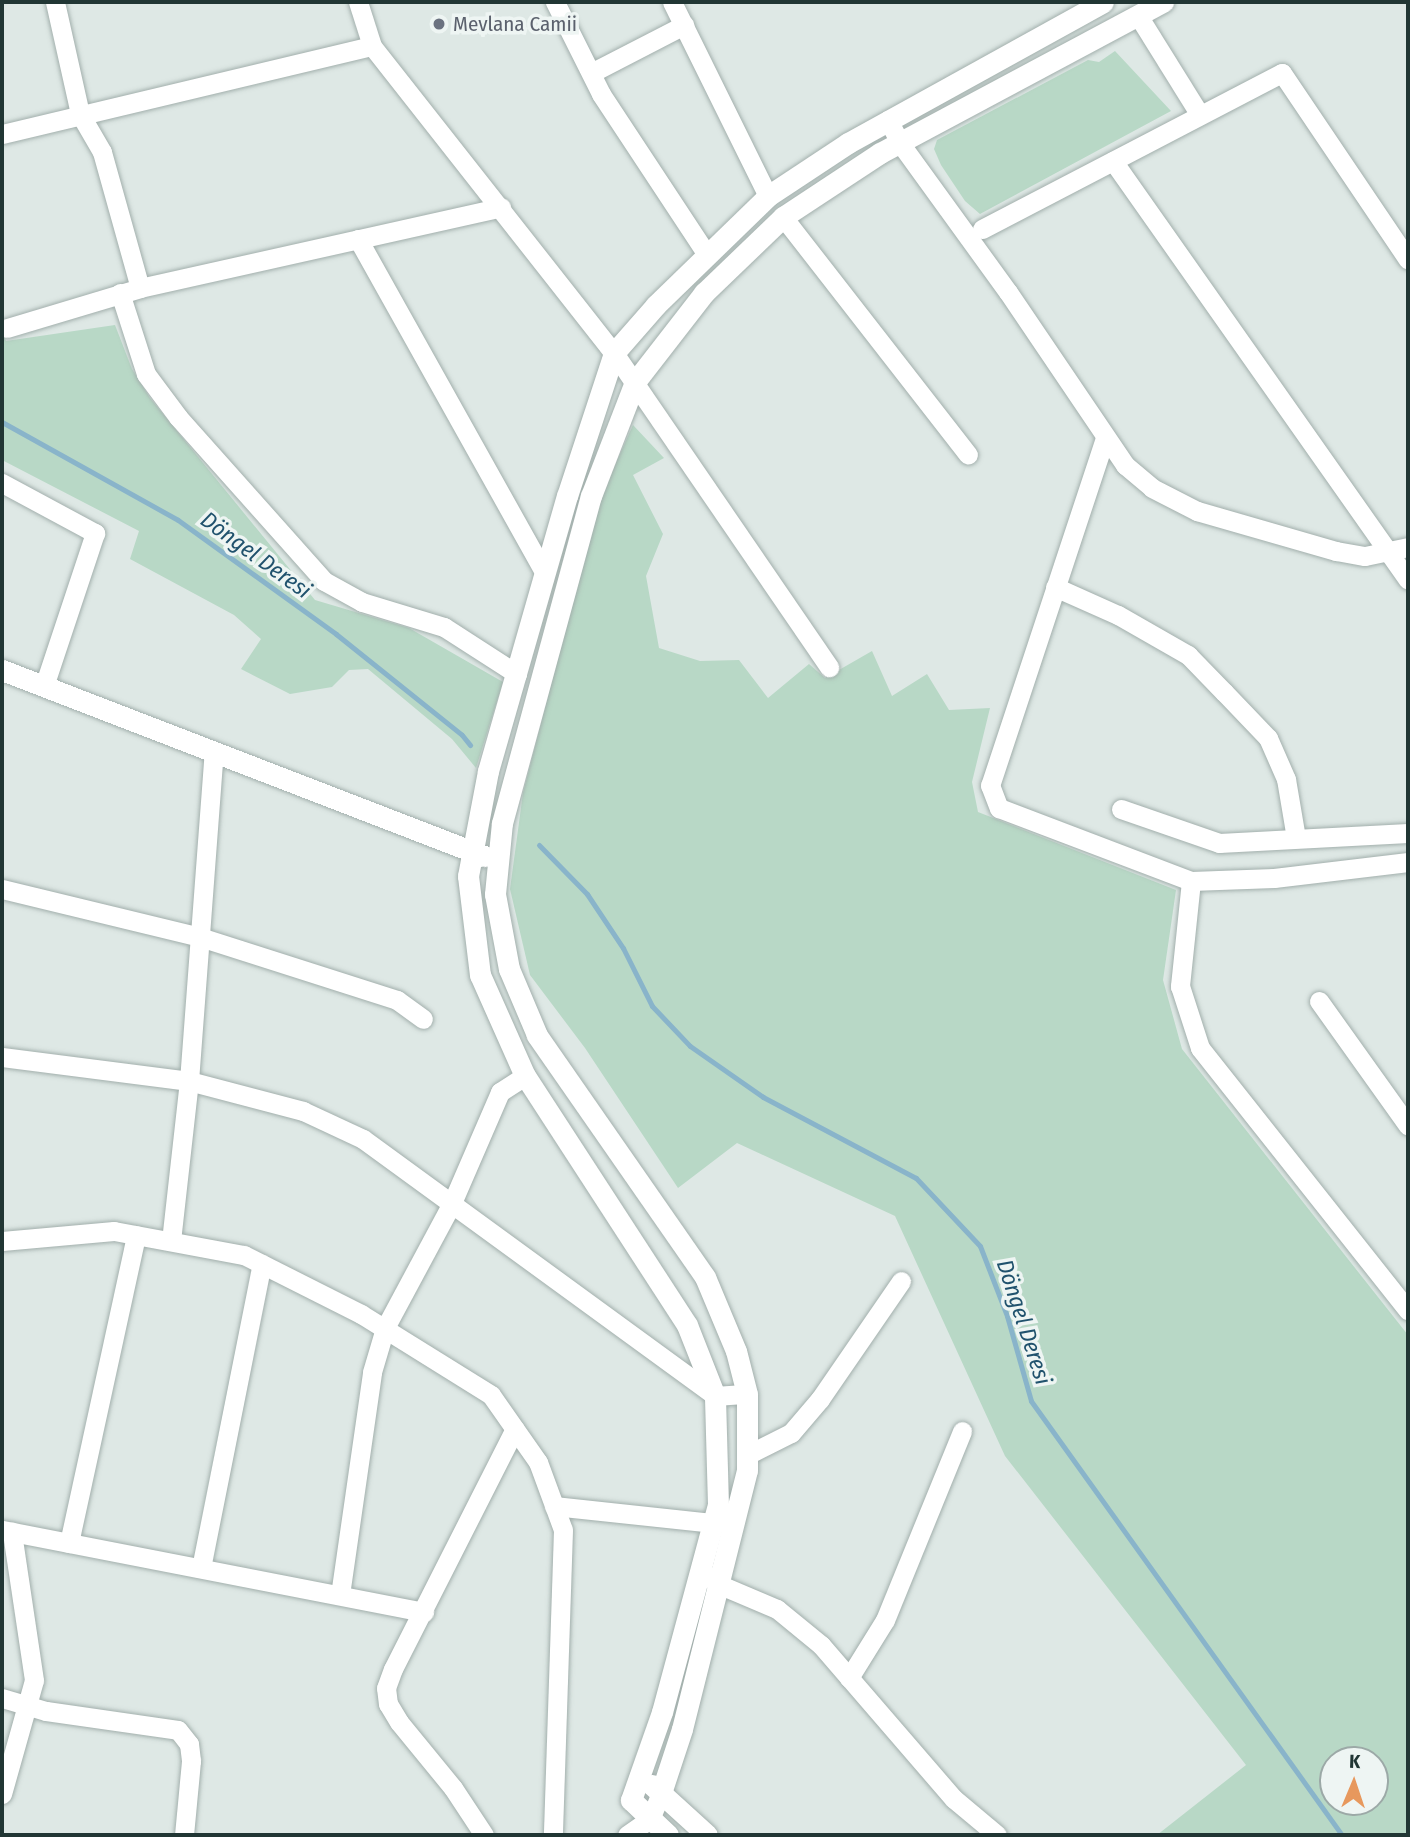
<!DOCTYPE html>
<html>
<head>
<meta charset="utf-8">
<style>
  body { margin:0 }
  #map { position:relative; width:1410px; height:1837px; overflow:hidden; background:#dee8e5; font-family:"Fira Sans Condensed",sans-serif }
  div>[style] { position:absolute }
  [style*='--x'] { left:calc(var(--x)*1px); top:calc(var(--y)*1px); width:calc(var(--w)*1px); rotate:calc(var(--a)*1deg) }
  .green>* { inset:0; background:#b8d8c6 }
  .stream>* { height:5px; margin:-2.5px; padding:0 2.5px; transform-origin:2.5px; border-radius:2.5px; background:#89b4ca }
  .roads { filter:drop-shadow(0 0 2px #a2afac) drop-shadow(0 0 2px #a2afac) }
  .street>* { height:19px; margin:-9.5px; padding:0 9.5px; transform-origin:9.5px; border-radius:9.5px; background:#fff }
  .secondary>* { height:21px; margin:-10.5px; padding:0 10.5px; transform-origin:10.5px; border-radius:10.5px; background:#fff }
  .dots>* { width:19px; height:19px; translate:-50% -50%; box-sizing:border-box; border:4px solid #eef5f3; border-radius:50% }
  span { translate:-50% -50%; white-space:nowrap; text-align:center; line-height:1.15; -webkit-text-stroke:7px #eef5f3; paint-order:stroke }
  .worship-label { font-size:21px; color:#5b616d }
  .left { translate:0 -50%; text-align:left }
  .water-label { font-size:23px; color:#20526d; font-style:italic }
  .frame { position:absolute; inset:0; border:4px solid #213634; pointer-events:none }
  .north { position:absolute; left:1319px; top:1746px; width:70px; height:70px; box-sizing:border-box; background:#eef5f3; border:2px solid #9ca9a7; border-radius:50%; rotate:2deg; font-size:19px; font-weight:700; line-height:28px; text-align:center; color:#213634 }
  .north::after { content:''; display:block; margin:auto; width:24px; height:32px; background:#e7985d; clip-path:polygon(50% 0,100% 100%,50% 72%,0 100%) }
</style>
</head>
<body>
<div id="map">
  <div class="green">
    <i style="clip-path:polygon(1115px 51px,1171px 111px,980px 214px,965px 201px,941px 165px,934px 149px,937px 140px,1088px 60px,1099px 62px)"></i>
    <i style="clip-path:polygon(115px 325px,132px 369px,150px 398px,315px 600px,409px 628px,503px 682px,476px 768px,452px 739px,368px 669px,349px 670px,332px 687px,290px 694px,241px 669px,261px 639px,234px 615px,130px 559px,139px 531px,2px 460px,2px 332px,6px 341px)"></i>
    <i style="clip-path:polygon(evenodd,633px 425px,664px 458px,633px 475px,663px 534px,646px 576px,659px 648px,700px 661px,739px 660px,768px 698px,809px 664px,825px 678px,872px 651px,892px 696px,927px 674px,949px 710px,990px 708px,972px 782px,978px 812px,1176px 890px,1163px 980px,1182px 1049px,1408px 1335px,1408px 1835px,1157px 1835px,1246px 1765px,1005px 1456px,895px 1216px,737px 1143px,678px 1188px,585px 1048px,530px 975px,510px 889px,523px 793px,597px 505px,633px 425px,1333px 1760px,1375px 1760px,1375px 1802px,1333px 1802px,1333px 1760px)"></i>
  </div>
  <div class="stream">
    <i style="--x:2;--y:422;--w:201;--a:29.1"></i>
    <i style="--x:178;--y:520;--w:195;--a:35.8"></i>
    <i style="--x:336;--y:634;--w:161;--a:38.7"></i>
    <i style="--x:462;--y:735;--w:13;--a:51"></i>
    <i style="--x:539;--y:845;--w:69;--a:45.6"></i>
    <i style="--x:587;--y:894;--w:65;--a:56.3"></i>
    <i style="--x:623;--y:948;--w:65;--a:63.4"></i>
    <i style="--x:652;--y:1006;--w:55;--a:46.5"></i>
    <i style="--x:690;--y:1046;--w:89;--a:34.9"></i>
    <i style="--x:763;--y:1097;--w:173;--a:27.9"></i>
    <i style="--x:916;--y:1178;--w:93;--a:46.7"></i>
    <i style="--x:980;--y:1246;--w:75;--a:68.9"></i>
    <i style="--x:1007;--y:1316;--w:88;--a:74.2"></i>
    <i style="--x:1031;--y:1401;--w:534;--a:54.38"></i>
  </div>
  <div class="roads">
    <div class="street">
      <i style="--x:55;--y:2;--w:115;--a:77.4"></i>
      <i style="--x:80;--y:114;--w:44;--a:59.9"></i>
      <i style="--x:102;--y:152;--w:141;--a:74.4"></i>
      <i style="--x:358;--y:2;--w:46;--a:72.3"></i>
      <i style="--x:372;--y:46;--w:391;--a:51.8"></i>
      <i style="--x:614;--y:353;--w:381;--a:55.6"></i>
      <i style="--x:555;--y:2;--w:103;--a:63.4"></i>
      <i style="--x:601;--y:94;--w:193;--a:56.6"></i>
      <i style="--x:672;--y:2;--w:216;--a:63.7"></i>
      <i style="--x:1139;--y:17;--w:115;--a:58.1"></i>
      <i style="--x:591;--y:73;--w:105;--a:-27.3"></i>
      <i style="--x:888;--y:120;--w:26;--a:62"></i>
      <i style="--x:900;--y:143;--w:184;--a:54.1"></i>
      <i style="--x:1008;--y:292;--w:209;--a:55.9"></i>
      <i style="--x:1125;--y:465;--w:35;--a:40"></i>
      <i style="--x:1152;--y:488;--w:51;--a:27.1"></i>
      <i style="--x:1197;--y:511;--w:145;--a:16.1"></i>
      <i style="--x:1336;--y:551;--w:29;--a:10"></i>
      <i style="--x:1365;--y:556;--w:44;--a:-11.8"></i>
      <i style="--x:2;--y:134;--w:380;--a:-13.4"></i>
      <i style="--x:1113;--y:161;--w:512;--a:54.85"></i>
      <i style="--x:783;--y:217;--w:301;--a:52.1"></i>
      <i style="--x:982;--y:229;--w:338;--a:-27.5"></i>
      <i style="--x:1282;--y:73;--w:225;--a:56"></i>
      <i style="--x:358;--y:239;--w:383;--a:60.8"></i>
      <i style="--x:120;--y:293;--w:85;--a:72.2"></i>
      <i style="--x:146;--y:374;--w:54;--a:53.3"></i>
      <i style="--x:178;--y:417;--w:220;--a:48.3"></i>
      <i style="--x:324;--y:581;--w:43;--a:28.9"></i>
      <i style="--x:362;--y:602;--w:86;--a:17"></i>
      <i style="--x:444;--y:627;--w:87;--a:32.8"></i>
      <i style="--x:7;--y:328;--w:139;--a:-16.7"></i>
      <i style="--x:140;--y:288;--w:370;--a:-12.6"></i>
      <i style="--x:1105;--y:438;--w:366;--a:108.3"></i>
      <i style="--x:990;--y:785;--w:25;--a:69"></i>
      <i style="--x:999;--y:808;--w:205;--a:20.8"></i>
      <i style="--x:1191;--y:881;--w:83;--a:-2.1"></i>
      <i style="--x:1274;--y:878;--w:135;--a:-6.8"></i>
      <i style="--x:2;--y:483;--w:106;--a:28.3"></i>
      <i style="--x:95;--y:533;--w:161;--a:108.4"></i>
      <i style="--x:1055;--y:587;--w:69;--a:24"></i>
      <i style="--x:1118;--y:615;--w:81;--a:29.7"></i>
      <i style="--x:1188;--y:655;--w:52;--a:45.8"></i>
      <i style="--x:1224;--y:692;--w:64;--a:46.3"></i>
      <i style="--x:1268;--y:738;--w:45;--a:66.3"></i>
      <i style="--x:1286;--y:779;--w:60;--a:80.4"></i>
      <i style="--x:1121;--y:809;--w:104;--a:19.1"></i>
      <i style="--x:1219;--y:843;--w:189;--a:-3"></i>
      <i style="--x:1191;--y:881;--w:106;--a:96"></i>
      <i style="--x:1180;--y:986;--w:65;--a:72.1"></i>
      <i style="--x:1200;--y:1048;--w:335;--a:51.6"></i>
      <i style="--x:2;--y:889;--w:204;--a:13.6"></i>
      <i style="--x:200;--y:937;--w:207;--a:17.7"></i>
      <i style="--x:397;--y:1000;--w:32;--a:36"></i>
      <i style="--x:1319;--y:1001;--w:153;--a:54.5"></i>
      <i style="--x:2;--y:1057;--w:189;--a:7.3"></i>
      <i style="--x:189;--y:1081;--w:118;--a:14.7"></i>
      <i style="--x:303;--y:1111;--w:66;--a:25"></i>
      <i style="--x:363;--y:1139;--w:436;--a:36.1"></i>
      <i style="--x:715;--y:1396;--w:32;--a:-4"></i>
      <i style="--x:2;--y:1241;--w:112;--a:-5.1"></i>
      <i style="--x:114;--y:1231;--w:132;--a:10.5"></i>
      <i style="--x:244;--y:1255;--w:131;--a:26.8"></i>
      <i style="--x:361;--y:1314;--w:153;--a:31.9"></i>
      <i style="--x:491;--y:1395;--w:82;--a:55"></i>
      <i style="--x:538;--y:1462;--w:72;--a:69.8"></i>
      <i style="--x:563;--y:1530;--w:305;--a:91.9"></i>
      <i style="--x:171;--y:1241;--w:161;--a:-83.6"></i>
      <i style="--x:189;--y:1081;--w:331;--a:-85.7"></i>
      <i style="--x:747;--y:1455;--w:49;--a:-26.6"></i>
      <i style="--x:791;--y:1433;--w:45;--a:-49.5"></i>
      <i style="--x:820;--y:1399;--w:143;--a:-55.5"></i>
      <i style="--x:554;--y:1506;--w:161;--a:6.1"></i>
      <i style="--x:2;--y:1530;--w:430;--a:11"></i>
      <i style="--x:69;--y:1543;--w:315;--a:-77.7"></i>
      <i style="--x:201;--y:1568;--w:310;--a:-78.7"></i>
      <i style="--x:707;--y:1575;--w:14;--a:39"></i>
      <i style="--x:718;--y:1584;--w:64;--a:23"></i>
      <i style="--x:777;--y:1609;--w:57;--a:39.3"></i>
      <i style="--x:821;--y:1645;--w:203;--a:49.2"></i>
      <i style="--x:954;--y:1799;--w:56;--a:39.9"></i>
      <i style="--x:340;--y:1595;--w:225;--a:-81.8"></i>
      <i style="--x:372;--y:1372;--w:46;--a:-73.5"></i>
      <i style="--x:385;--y:1328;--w:142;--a:-61.8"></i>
      <i style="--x:452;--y:1203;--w:121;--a:-66.6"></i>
      <i style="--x:500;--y:1092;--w:30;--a:-33"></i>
      <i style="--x:849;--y:1678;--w:68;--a:-58.2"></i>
      <i style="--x:885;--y:1620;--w:204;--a:-67.8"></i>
      <i style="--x:2;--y:1698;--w:46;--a:16.5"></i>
      <i style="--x:46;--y:1711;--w:133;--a:8.2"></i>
      <i style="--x:178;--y:1730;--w:18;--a:52"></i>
      <i style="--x:189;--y:1744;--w:17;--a:83"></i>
      <i style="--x:191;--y:1761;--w:74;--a:95.4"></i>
      <i style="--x:2;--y:1794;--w:118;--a:-74.3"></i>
      <i style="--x:34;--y:1680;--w:150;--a:-98.5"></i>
      <i style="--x:484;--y:1835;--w:56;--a:-123.4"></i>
      <i style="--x:453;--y:1788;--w:85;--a:-129.3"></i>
      <i style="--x:399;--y:1722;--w:21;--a:-121"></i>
      <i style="--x:388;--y:1704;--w:16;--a:-97"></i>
      <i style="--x:386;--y:1688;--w:20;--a:-70"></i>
      <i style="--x:393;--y:1669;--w:269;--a:-63.1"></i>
      <i style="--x:627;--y:1835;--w:28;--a:-35"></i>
      <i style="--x:650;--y:1819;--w:28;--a:-67"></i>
    </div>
    <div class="secondary">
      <i style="--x:2;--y:670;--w:517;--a:21.1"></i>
      <i style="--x:652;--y:1785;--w:74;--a:42.3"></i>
      <i style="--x:661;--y:1793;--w:67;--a:-71.8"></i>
      <i style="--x:682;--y:1729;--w:267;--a:-75.9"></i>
      <i style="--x:747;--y:1470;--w:76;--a:-90"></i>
      <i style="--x:747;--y:1394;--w:44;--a:-104.3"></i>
      <i style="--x:736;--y:1351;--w:80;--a:-112.7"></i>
      <i style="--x:705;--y:1277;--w:295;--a:-124.8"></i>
      <i style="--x:537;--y:1035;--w:72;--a:-113"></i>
      <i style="--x:509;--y:969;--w:76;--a:-100.6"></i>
      <i style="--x:495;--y:894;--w:71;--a:-84.4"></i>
      <i style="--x:502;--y:823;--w:339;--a:-74.8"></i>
      <i style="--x:591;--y:496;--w:122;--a:-68.9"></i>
      <i style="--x:635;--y:382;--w:113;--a:-52.2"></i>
      <i style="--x:704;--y:293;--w:110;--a:-43.9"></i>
      <i style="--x:783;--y:217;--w:116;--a:-33.4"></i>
      <i style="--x:880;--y:153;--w:321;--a:-28.1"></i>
      <i style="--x:668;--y:1835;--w:51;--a:-136.6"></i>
      <i style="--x:631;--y:1800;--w:93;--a:-70.6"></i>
      <i style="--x:662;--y:1712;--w:214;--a:-74.9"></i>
      <i style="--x:718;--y:1505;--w:109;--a:-91.6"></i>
      <i style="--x:715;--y:1396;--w:76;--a:-111.5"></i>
      <i style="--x:687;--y:1325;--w:297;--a:-123"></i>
      <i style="--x:525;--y:1076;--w:111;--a:-114"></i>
      <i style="--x:480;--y:975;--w:100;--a:-96.9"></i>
      <i style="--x:468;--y:876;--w:107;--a:-79.2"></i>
      <i style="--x:488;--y:771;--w:286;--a:-74"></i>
      <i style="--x:567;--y:496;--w:151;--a:-71.8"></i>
      <i style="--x:614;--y:353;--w:64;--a:-48.8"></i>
      <i style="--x:656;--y:305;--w:156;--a:-44.2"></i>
      <i style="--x:768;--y:196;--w:96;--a:-33.5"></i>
      <i style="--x:848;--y:143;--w:291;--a:-28.9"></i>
    </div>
  </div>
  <div class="dots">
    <i style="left:439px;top:24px;background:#6b7280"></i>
  </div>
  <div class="worship-label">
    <span class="left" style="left:453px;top:24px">Mevlana Camii</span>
  </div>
  <div class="water-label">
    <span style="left:256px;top:555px;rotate:36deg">Döngel Deresi</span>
    <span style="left:1024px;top:1322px;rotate:72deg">Döngel Deresi</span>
  </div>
  <div class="frame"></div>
  <div class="north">K</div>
</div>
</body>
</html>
